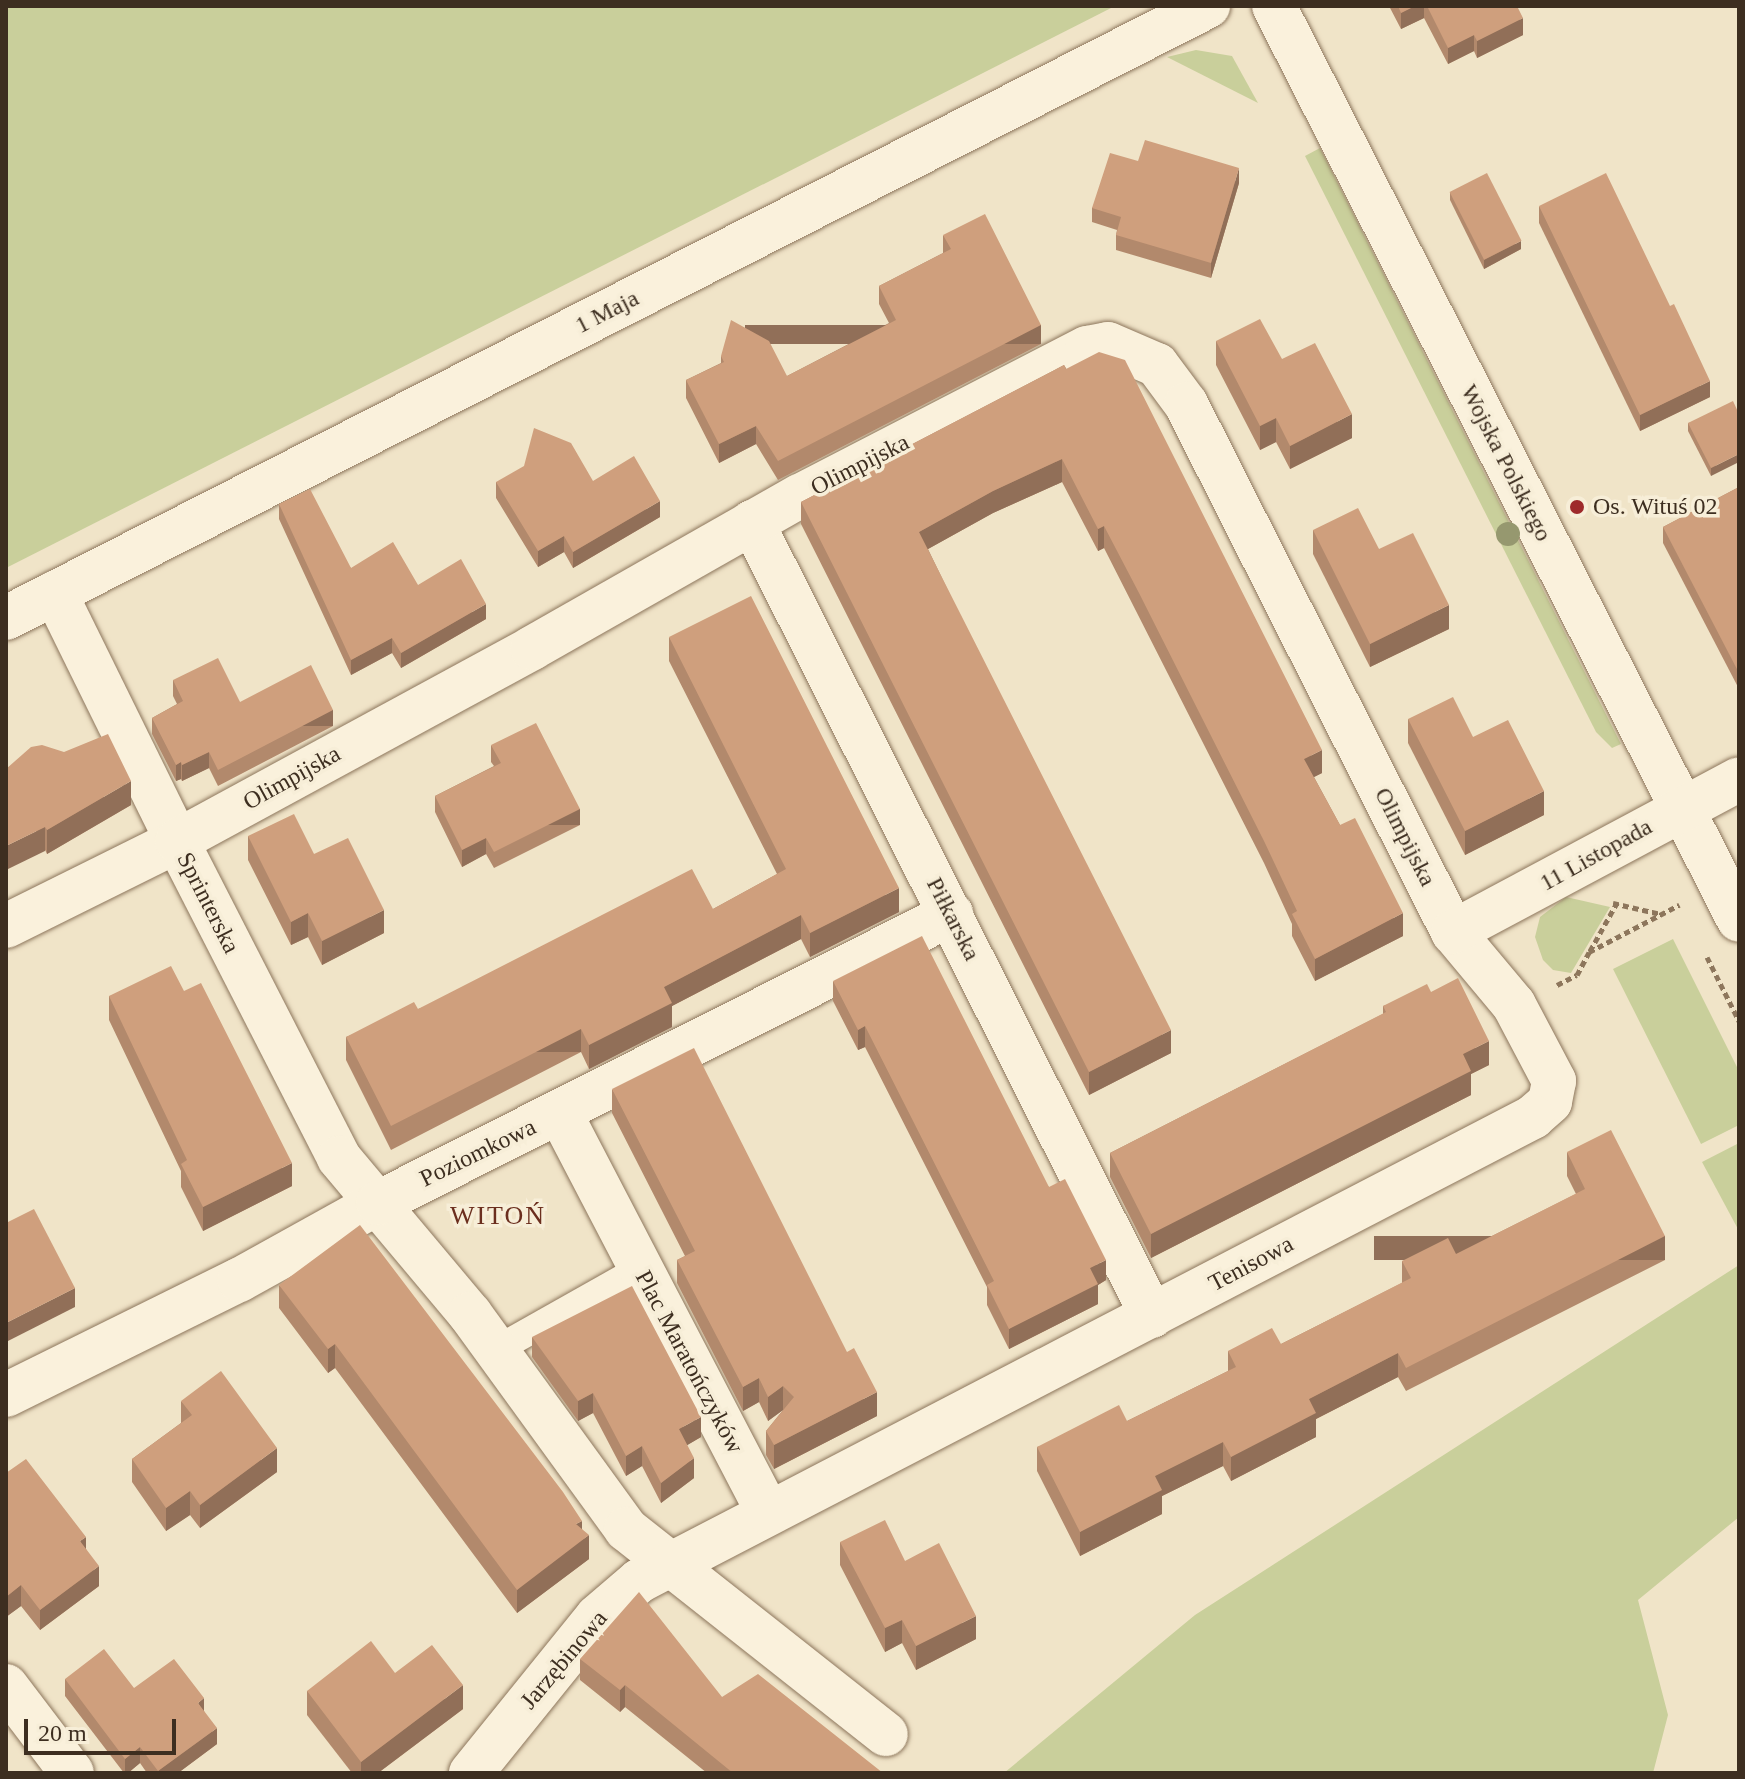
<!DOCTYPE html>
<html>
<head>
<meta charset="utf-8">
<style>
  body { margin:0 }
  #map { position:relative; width:1745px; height:1779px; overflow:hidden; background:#f0e4c8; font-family:Georgia,serif }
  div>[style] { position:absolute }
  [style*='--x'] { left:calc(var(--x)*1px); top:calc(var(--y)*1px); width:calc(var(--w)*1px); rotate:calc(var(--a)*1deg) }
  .green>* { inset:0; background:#c9cf9b }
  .path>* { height:5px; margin-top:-2.5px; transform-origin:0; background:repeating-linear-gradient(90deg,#8d765c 0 6px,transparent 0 10px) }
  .roads { filter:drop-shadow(0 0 2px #8d765c) drop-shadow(0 0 2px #8d765c) }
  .lane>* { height:28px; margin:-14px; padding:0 14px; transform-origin:14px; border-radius:14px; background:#faf1dc }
  .street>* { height:44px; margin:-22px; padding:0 22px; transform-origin:22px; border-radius:22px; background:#faf1dc }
  .trees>* { width:24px; height:24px; margin:-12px; border-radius:50%; background:#96986f }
  .wall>* { inset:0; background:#b2896c }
  .shaded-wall>* { inset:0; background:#916f58; transform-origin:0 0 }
  .building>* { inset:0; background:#cf9f7d; transform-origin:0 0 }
  .dots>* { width:22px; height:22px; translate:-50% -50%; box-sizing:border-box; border:4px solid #f7eed8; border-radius:50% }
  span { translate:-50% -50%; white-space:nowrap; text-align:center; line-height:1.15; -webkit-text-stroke:7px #f7eed8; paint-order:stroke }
  .street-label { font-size:24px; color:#3d2e20 }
  .poi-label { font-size:24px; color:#3d2e20 }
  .left { translate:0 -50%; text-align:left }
  .neighbourhood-label { font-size:26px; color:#6b2e1e; letter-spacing:2px }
  .frame { position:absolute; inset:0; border:8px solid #3d2e20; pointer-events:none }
  .scale { position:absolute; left:24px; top:1719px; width:152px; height:36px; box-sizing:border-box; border:4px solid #3d2e20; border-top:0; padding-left:10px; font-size:24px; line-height:28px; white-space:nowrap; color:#3d2e20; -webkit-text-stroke:6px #f7eed8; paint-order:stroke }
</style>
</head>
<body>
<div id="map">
  <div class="green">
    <i style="clip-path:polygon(6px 6px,1115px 6px,6px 568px)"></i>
    <i style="clip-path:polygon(1196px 50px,1232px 56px,1258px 103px,1167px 57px)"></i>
    <i style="clip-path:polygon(1320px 148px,1621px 744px,1612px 748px,1596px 732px,1305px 156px)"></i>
    <i style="clip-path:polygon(1566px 897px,1610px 907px,1571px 973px,1553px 970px,1543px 960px,1535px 937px,1540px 917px)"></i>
    <i style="clip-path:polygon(1673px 939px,1739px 1071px,1739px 1125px,1701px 1144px,1613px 969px)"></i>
    <i style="clip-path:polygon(1739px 1143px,1739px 1231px,1702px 1162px)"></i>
    <i style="clip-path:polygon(1739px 1265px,1739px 1517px,1638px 1600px,1668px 1715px,1653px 1773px,1004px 1773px,1195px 1615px)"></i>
  </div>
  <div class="path">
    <i style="--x:1613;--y:903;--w:49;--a:12.9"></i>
    <i style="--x:1590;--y:951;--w:57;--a:-60.8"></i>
    <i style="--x:1707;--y:957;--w:72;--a:63.4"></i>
    <i style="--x:1557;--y:985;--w:22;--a:-27"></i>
    <i style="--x:1577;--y:975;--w:26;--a:-62"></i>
    <i style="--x:1589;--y:952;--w:102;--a:-27.6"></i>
  </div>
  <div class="roads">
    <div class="lane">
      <i style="--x:496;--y:1350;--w:165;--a:-29.4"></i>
    </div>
    <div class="street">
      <i style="--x:1274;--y:6;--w:1025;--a:63.04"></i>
      <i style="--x:752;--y:522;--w:889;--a:63.26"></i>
      <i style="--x:55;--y:593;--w:276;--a:63.8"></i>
      <i style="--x:177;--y:841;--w:356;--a:62.9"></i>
      <i style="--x:339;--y:1158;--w:204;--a:50"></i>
      <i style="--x:470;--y:1314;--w:266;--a:54"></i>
      <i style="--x:626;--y:1529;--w:331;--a:38.3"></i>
      <i style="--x:6;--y:618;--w:1349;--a:-26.98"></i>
      <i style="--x:6;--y:926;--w:191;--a:-26.4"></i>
      <i style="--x:177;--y:841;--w:404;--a:-28.5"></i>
      <i style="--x:532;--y:648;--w:308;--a:-29.6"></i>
      <i style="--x:800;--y:496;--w:323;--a:-27.3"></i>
      <i style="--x:1087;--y:348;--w:21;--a:-11"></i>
      <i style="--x:1108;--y:344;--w:53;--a:23.2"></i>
      <i style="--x:1157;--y:365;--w:49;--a:53.4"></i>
      <i style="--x:1186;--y:404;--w:592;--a:63.18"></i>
      <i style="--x:1453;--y:932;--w:95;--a:50.1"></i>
      <i style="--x:1514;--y:1005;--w:86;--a:62.2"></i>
      <i style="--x:1554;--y:1081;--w:21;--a:101"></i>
      <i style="--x:1550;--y:1102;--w:23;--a:139"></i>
      <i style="--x:1533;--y:1117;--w:1007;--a:152.57"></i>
      <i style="--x:639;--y:1581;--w:55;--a:139.4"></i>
      <i style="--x:597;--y:1617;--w:201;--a:128.9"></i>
      <i style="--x:1453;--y:932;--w:324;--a:-28.1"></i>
      <i style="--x:560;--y:1113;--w:450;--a:62.5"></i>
      <i style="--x:6;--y:1395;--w:260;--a:-26.3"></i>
      <i style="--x:239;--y:1280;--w:159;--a:-29"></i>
      <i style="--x:378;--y:1203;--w:642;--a:-26.76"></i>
      <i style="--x:6;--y:1686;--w:109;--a:52.8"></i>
    </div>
  </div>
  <div class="trees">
    <i style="left:1508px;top:534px"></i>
  </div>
  <div class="wall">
    <i style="clip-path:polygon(1389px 6px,1517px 6px,1523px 35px,1477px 58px,1474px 51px,1448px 64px,1424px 18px,1401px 29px)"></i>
    <i style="clip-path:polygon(1138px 161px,1239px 183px,1211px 278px,1116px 250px,1116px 235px,1117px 230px,1092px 222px,1092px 208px)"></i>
    <i style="clip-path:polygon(1450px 192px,1521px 249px,1484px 269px,1450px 200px)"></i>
    <i style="clip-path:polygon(1539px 206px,1710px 397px,1640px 431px,1539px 223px)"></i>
    <i style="clip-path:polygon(943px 235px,1041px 344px,778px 480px,756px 444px,719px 463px,686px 398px,686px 380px,721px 363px,721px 356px,787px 376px,889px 323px,879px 304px,879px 286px,943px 253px)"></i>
    <i style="clip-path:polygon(1216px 341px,1282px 359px,1352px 438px,1290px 469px,1276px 442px,1260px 450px,1216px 365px)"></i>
    <i style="clip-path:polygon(1064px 365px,1322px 773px,1314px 777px,1340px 825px,1403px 936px,1315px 981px,1292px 936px,1292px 924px,1264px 863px,1104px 548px,1098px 551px,1062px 482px,993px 513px,928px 549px,1171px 1053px,1089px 1095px,801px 524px,801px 502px)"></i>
    <i style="clip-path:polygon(1739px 414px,1711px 476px,1688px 431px,1688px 423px)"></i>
    <i style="clip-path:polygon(593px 481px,660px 517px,573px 568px,564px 552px,538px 567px,496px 498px,496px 482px)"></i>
    <i style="clip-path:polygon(1739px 487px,1739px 689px,1663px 543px,1663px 527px)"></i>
    <i style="clip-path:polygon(279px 504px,351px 568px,418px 585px,486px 619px,401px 668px,392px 653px,351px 675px,279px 519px)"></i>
    <i style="clip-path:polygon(1313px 530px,1379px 549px,1449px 629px,1370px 667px,1313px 554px)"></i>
    <i style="clip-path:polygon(669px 637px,899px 912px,810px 957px,801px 939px,672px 1006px,672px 1027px,589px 1069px,581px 1052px,391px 1150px,346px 1060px,346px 1037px,418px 1009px,713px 909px,777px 874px,669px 661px)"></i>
    <i style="clip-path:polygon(173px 680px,240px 702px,333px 726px,218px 786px,209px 768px,182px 781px,181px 779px,176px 781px,152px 734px,152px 718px,177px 704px,173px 696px)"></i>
    <i style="clip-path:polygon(1408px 719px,1473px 737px,1544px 815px,1465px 855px,1408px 743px)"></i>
    <i style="clip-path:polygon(491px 745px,580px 825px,494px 868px,486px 854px,462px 867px,435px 812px,435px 796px,494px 766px,491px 762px)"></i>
    <i style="clip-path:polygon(6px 769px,131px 805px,47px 854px)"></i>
    <i style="clip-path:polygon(248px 836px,314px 854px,384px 933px,322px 965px,308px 937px,291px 945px,248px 860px)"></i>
    <i style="clip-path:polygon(833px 981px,1049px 1187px,1106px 1280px,1098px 1285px,1098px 1304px,1009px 1349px,987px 1305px,987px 1287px,865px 1047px,858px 1050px,833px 1001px)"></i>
    <i style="clip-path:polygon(184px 991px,292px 1186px,203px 1231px,181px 1187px,181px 1171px,109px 1020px,109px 996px)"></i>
    <i style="clip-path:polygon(1431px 992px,1489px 1065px,1471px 1074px,1471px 1095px,1151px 1258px,1110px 1177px,1110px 1153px,1383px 1014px,1383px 1006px)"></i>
    <i style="clip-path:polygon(612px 1089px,877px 1416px,774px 1469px,766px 1455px,766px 1431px,783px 1410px,768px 1421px,759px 1402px,743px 1411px,677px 1283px,677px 1260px,685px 1256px,612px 1113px)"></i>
    <i style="clip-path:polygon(1567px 1152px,1665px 1260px,1406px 1391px,1398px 1377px,1316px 1419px,1316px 1437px,1231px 1481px,1223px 1466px,1162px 1496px,1162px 1514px,1080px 1556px,1037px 1471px,1037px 1447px,1127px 1421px,1228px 1371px,1228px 1351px,1281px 1344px,1402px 1283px,1402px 1261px,1456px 1254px,1576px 1194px,1567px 1176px)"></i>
    <i style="clip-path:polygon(279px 1285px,582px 1529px,589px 1559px,517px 1613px,335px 1368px,328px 1373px,279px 1308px)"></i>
    <i style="clip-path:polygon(532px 1337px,701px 1437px,687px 1445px,694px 1478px,661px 1503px,642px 1466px,626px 1476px,593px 1413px,578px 1421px,532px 1357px)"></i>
    <i style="clip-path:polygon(181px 1401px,277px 1472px,200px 1528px,190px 1515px,166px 1531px,132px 1482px,132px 1459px,181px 1423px)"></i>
    <i style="clip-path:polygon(6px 1473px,86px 1549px,99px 1586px,40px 1630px,21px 1606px,6px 1617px)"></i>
    <i style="clip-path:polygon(840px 1542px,905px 1561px,976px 1639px,916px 1670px,902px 1643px,885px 1652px,840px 1565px)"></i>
    <i style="clip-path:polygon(580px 1659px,722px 1697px,883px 1773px,707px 1773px,625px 1707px,620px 1712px,580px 1680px)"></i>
    <i style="clip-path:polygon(395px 1673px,463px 1709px,378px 1773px,352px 1773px,307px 1715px,307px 1691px)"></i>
    <i style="clip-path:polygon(65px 1679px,134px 1688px,204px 1711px,217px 1744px,178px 1773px,147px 1773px,140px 1763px,128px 1773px,124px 1773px,65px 1696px)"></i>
  </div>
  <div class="shaded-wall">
    <i style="clip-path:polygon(1415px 6px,1424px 6px,1424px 18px,1401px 29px,1401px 13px)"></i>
    <i style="clip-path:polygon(1523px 18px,1523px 35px,1477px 58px,1477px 41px)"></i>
    <i style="clip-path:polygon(1474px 35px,1474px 51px,1448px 64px,1448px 48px)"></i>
    <i style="clip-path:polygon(1239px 168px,1239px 183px,1211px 278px,1211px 263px)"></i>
    <i style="clip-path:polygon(1521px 241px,1521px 249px,1484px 269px,1484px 260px)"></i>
    <i style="left:1041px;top:325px;width:19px;height:296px;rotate:90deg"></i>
    <i style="clip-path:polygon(1710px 381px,1710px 397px,1640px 431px,1640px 415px)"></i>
    <i style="clip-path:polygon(1352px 414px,1352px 438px,1290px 469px,1290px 446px)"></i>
    <i style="clip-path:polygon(1276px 418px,1276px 442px,1260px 450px,1260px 426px)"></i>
    <i style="clip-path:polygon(756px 426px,756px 444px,719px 463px,719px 444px)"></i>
    <i style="clip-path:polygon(1739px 454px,1739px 462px,1711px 476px,1711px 468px)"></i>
    <i style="clip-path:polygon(1062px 459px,1062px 482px,993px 513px,919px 554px,919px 532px,993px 491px)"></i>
    <i style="clip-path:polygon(660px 501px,660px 517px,573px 568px,573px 552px)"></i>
    <i style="clip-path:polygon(1104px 526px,1104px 548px,1098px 551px,1098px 529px)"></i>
    <i style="clip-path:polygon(564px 536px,564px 552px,538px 567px,538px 551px)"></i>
    <i style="clip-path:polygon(486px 604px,486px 619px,401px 668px,401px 653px)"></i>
    <i style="clip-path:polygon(1449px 605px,1449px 629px,1370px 667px,1370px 644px)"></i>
    <i style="clip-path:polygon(392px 638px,392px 653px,351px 675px,351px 660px)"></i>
    <i style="left:333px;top:710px;width:16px;height:130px;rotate:90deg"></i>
    <i style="clip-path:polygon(1322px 750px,1322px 773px,1304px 782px,1304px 759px)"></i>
    <i style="clip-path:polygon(209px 752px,209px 768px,182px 781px,182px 765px)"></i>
    <i style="clip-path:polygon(181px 762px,181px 779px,176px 781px,176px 765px)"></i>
    <i style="clip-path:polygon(131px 781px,131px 805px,47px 854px,47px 830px)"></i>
    <i style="clip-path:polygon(1544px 791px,1544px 815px,1465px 855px,1465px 831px)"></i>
    <i style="left:580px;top:809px;width:16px;height:96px;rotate:90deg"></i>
    <i style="clip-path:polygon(45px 827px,45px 851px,6px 870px,6px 846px)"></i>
    <i style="clip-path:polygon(486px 838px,486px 854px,462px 867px,462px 850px)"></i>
    <i style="clip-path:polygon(899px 888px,899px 912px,810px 957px,810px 933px)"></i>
    <i style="clip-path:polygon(384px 910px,384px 933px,322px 965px,322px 941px)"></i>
    <i style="clip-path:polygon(308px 913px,308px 937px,291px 945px,291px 922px)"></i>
    <i style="clip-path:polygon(1403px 913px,1403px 936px,1315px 981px,1315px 959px)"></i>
    <i style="clip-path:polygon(801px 915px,801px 939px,672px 1006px,672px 1027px,589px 1069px,589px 1045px,664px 987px)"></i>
    <i style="clip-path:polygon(865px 1026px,865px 1047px,858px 1050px,858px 1030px)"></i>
    <i style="left:581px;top:1029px;width:23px;height:213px;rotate:90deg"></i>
    <i style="clip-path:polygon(1171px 1030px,1171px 1053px,1089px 1095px,1089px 1072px)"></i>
    <i style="clip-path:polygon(1489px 1041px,1489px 1065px,1471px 1074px,1471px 1095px,1151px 1258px,1151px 1234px,1463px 1054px)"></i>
    <i style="clip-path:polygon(292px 1163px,292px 1186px,203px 1231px,203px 1207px)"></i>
    <i style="left:1665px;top:1236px;width:24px;height:291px;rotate:90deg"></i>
    <i style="clip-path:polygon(1106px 1260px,1106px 1280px,1098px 1285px,1098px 1304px,1009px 1349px,1009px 1329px,1090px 1268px)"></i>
    <i style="clip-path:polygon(75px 1288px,75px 1307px,6px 1342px,6px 1323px)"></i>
    <i style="clip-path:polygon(335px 1344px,335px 1368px,328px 1373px,328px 1349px)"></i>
    <i style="clip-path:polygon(1398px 1353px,1398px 1377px,1316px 1419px,1316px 1437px,1231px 1481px,1231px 1457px,1309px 1399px)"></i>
    <i style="clip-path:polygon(759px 1378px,759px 1402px,743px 1411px,743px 1387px)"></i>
    <i style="clip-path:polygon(783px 1386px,783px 1410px,768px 1421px,768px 1397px)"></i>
    <i style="clip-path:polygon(877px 1392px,877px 1416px,774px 1469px,774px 1445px)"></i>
    <i style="clip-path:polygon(593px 1393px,593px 1413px,578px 1421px,578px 1401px)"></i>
    <i style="clip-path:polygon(701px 1417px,701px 1437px,679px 1450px,679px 1429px)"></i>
    <i style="clip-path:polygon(1223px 1442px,1223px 1466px,1162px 1496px,1162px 1514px,1080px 1556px,1080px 1532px,1155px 1476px)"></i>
    <i style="clip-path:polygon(642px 1446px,642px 1466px,626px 1476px,626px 1456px)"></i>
    <i style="clip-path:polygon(277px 1448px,277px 1472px,200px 1528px,200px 1505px)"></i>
    <i style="clip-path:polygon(694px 1458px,694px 1478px,661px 1503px,661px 1483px)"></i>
    <i style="clip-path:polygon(190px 1491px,190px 1515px,166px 1531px,166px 1508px)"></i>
    <i style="clip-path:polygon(582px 1521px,582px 1540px,589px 1535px,589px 1559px,517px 1613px,517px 1590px,576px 1524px)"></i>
    <i style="clip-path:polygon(86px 1537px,86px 1558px,80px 1541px)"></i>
    <i style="clip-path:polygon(99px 1566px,99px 1586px,40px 1630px,40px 1610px)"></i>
    <i style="clip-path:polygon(21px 1585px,21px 1606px,6px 1617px,6px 1597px)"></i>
    <i style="clip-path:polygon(976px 1616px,976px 1639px,916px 1670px,916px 1646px)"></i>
    <i style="clip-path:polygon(902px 1620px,902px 1643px,885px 1652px,885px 1628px)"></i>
    <i style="clip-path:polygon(463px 1685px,463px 1709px,378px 1773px,361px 1773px,361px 1762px)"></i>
    <i style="clip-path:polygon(625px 1685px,625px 1707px,620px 1712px,620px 1690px)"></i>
    <i style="clip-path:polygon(204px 1698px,204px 1714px,198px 1703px)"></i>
    <i style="clip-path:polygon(217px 1728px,217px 1744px,178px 1773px,158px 1773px,158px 1771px)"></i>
    <i style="clip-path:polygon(140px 1747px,140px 1763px,128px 1773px,125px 1773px,125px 1759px)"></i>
  </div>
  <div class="building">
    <i style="clip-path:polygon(1398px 6px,1415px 6px,1401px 13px)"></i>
    <i style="clip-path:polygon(1427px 6px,1517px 6px,1523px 18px,1477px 41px,1474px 35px,1448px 48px)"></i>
    <i style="clip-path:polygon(1145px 140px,1239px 168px,1211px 263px,1116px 235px,1121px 217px,1092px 208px,1110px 153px,1138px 161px)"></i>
    <i style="left:1487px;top:173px;width:76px;height:42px;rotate:63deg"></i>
    <i style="clip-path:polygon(1606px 173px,1670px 306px,1674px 304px,1710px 381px,1640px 415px,1539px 206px)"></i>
    <i style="clip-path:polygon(985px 214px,1041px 325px,778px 461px,756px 426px,719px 444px,686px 380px,724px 362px,721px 356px,731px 320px,769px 341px,787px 376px,896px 320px,879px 286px,951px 249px,943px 235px)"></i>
    <i style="clip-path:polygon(1260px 319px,1282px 359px,1315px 343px,1352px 414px,1290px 446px,1276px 418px,1260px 426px,1216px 341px)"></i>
    <i style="clip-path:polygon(1099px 352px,1125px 360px,1322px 750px,1304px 759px,1340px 825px,1355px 818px,1403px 913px,1315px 959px,1292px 914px,1297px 911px,1264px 841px,1139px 593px,1104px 526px,1098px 529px,1062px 459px,993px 491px,919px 532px,1171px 1030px,1089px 1072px,801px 502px,1064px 365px,1066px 369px)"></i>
    <i style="clip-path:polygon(1733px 401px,1739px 414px,1739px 454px,1711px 468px,1688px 423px)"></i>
    <i style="clip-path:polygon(534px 428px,571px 443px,593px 481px,634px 456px,660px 501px,573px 552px,564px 536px,538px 551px,496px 482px,524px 466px)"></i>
    <i style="clip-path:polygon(1739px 487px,1739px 673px,1663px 527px)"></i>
    <i style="clip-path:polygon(310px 489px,351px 568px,393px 542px,418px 585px,461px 559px,486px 604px,401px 653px,392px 638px,351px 660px,279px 504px)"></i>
    <i style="clip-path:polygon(1358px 508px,1379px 549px,1413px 533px,1449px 605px,1370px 644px,1313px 530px)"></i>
    <i style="clip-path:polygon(751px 596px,899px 888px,810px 933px,801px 915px,664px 987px,672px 1003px,589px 1045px,581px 1029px,391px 1126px,346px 1037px,414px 1002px,418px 1009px,692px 869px,713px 909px,786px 869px,669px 637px)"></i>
    <i style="clip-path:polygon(218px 658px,240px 702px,311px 665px,333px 710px,218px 770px,209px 752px,182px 765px,181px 762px,176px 765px,152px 718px,183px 701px,173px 680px)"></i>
    <i style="clip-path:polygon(1453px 697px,1473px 737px,1508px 720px,1544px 791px,1465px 831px,1408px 719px)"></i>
    <i style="clip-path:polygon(536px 723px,580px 809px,494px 852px,486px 838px,462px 850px,435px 796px,501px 763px,491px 745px)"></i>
    <i style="clip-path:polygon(108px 734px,131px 781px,47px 830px,45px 827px,6px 846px,6px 769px,31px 747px,42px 745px,64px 752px)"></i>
    <i style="clip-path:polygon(294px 814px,314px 854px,348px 838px,384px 910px,322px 941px,308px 913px,291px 922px,248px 836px)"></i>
    <i style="clip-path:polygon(922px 936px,1049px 1187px,1065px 1179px,1106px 1260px,1090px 1268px,1098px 1284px,1009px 1329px,987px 1285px,994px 1281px,865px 1026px,858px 1030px,833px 981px)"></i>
    <i style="clip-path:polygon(171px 966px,184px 991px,201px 983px,292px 1163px,203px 1207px,181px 1164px,187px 1160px,109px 996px)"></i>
    <i style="clip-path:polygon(1458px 978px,1489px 1041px,1463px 1054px,1471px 1071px,1151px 1234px,1110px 1153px,1386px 1012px,1383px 1006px,1427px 984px,1431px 992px)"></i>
    <i style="clip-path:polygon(694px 1048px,847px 1352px,854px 1348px,877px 1392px,774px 1445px,766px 1431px,794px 1397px,783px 1386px,768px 1397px,759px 1378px,743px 1387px,677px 1260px,695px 1251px,612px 1089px)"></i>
    <i style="clip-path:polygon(1611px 1130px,1665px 1236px,1406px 1368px,1398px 1353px,1309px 1399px,1316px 1413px,1231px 1457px,1223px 1442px,1155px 1476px,1162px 1490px,1080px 1532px,1037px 1447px,1119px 1405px,1127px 1421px,1236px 1367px,1228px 1351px,1272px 1328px,1281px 1344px,1411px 1278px,1402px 1261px,1448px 1238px,1456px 1254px,1585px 1189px,1567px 1152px)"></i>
    <i style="clip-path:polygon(34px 1209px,75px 1288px,6px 1323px,6px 1223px)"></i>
    <i style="clip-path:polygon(360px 1225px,563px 1492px,582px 1521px,576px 1524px,589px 1535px,517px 1590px,335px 1344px,328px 1349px,279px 1285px)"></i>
    <i style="clip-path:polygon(632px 1286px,701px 1417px,679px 1429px,694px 1458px,661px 1483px,642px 1446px,626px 1456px,593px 1393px,578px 1401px,532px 1337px)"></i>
    <i style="clip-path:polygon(221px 1371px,277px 1448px,200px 1505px,190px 1491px,166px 1508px,132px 1459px,192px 1415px,181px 1401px)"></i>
    <i style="clip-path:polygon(26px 1459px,86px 1537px,80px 1541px,99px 1566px,40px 1610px,21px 1585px,6px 1597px,6px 1473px)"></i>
    <i style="clip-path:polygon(885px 1520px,905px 1561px,939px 1543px,976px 1616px,916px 1646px,902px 1620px,885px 1628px,840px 1542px)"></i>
    <i style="clip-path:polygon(639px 1592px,722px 1697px,758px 1674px,883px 1773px,733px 1773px,625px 1685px,620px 1690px,580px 1659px)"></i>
    <i style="clip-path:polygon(371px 1641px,395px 1673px,432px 1645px,463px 1685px,361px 1762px,307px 1691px)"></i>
    <i style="clip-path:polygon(104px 1649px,134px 1688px,174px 1659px,204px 1698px,198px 1703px,217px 1728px,158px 1771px,140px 1747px,125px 1759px,65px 1679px)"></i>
  </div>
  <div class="dots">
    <i style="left:1577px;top:507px;background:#9e2a2b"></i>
  </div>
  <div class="street-label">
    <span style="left:607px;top:312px;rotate:-27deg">1 Maja</span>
    <span style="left:1506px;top:463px;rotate:63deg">Wojska Polskiego</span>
    <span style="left:860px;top:465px;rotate:-27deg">Olimpijska</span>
    <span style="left:292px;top:778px;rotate:-29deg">Olimpijska</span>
    <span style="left:1405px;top:837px;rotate:63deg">Olimpijska</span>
    <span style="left:1596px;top:855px;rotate:-29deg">11 Listopada</span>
    <span style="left:208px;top:903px;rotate:63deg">Sprinterska</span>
    <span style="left:953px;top:919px;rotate:63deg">Piłkarska</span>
    <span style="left:478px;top:1153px;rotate:-26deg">Poziomkowa</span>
    <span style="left:1251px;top:1264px;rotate:-28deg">Tenisowa</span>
    <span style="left:689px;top:1362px;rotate:62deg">Plac Maratończyków</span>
    <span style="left:564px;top:1660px;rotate:-50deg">Jarzębinowa</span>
  </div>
  <div class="poi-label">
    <span class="left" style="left:1593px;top:507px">Os. Wituś 02</span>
  </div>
  <div class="neighbourhood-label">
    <span style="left:498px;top:1216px">WITOŃ</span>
  </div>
  <div class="frame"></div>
  <div class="scale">20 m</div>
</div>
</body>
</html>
